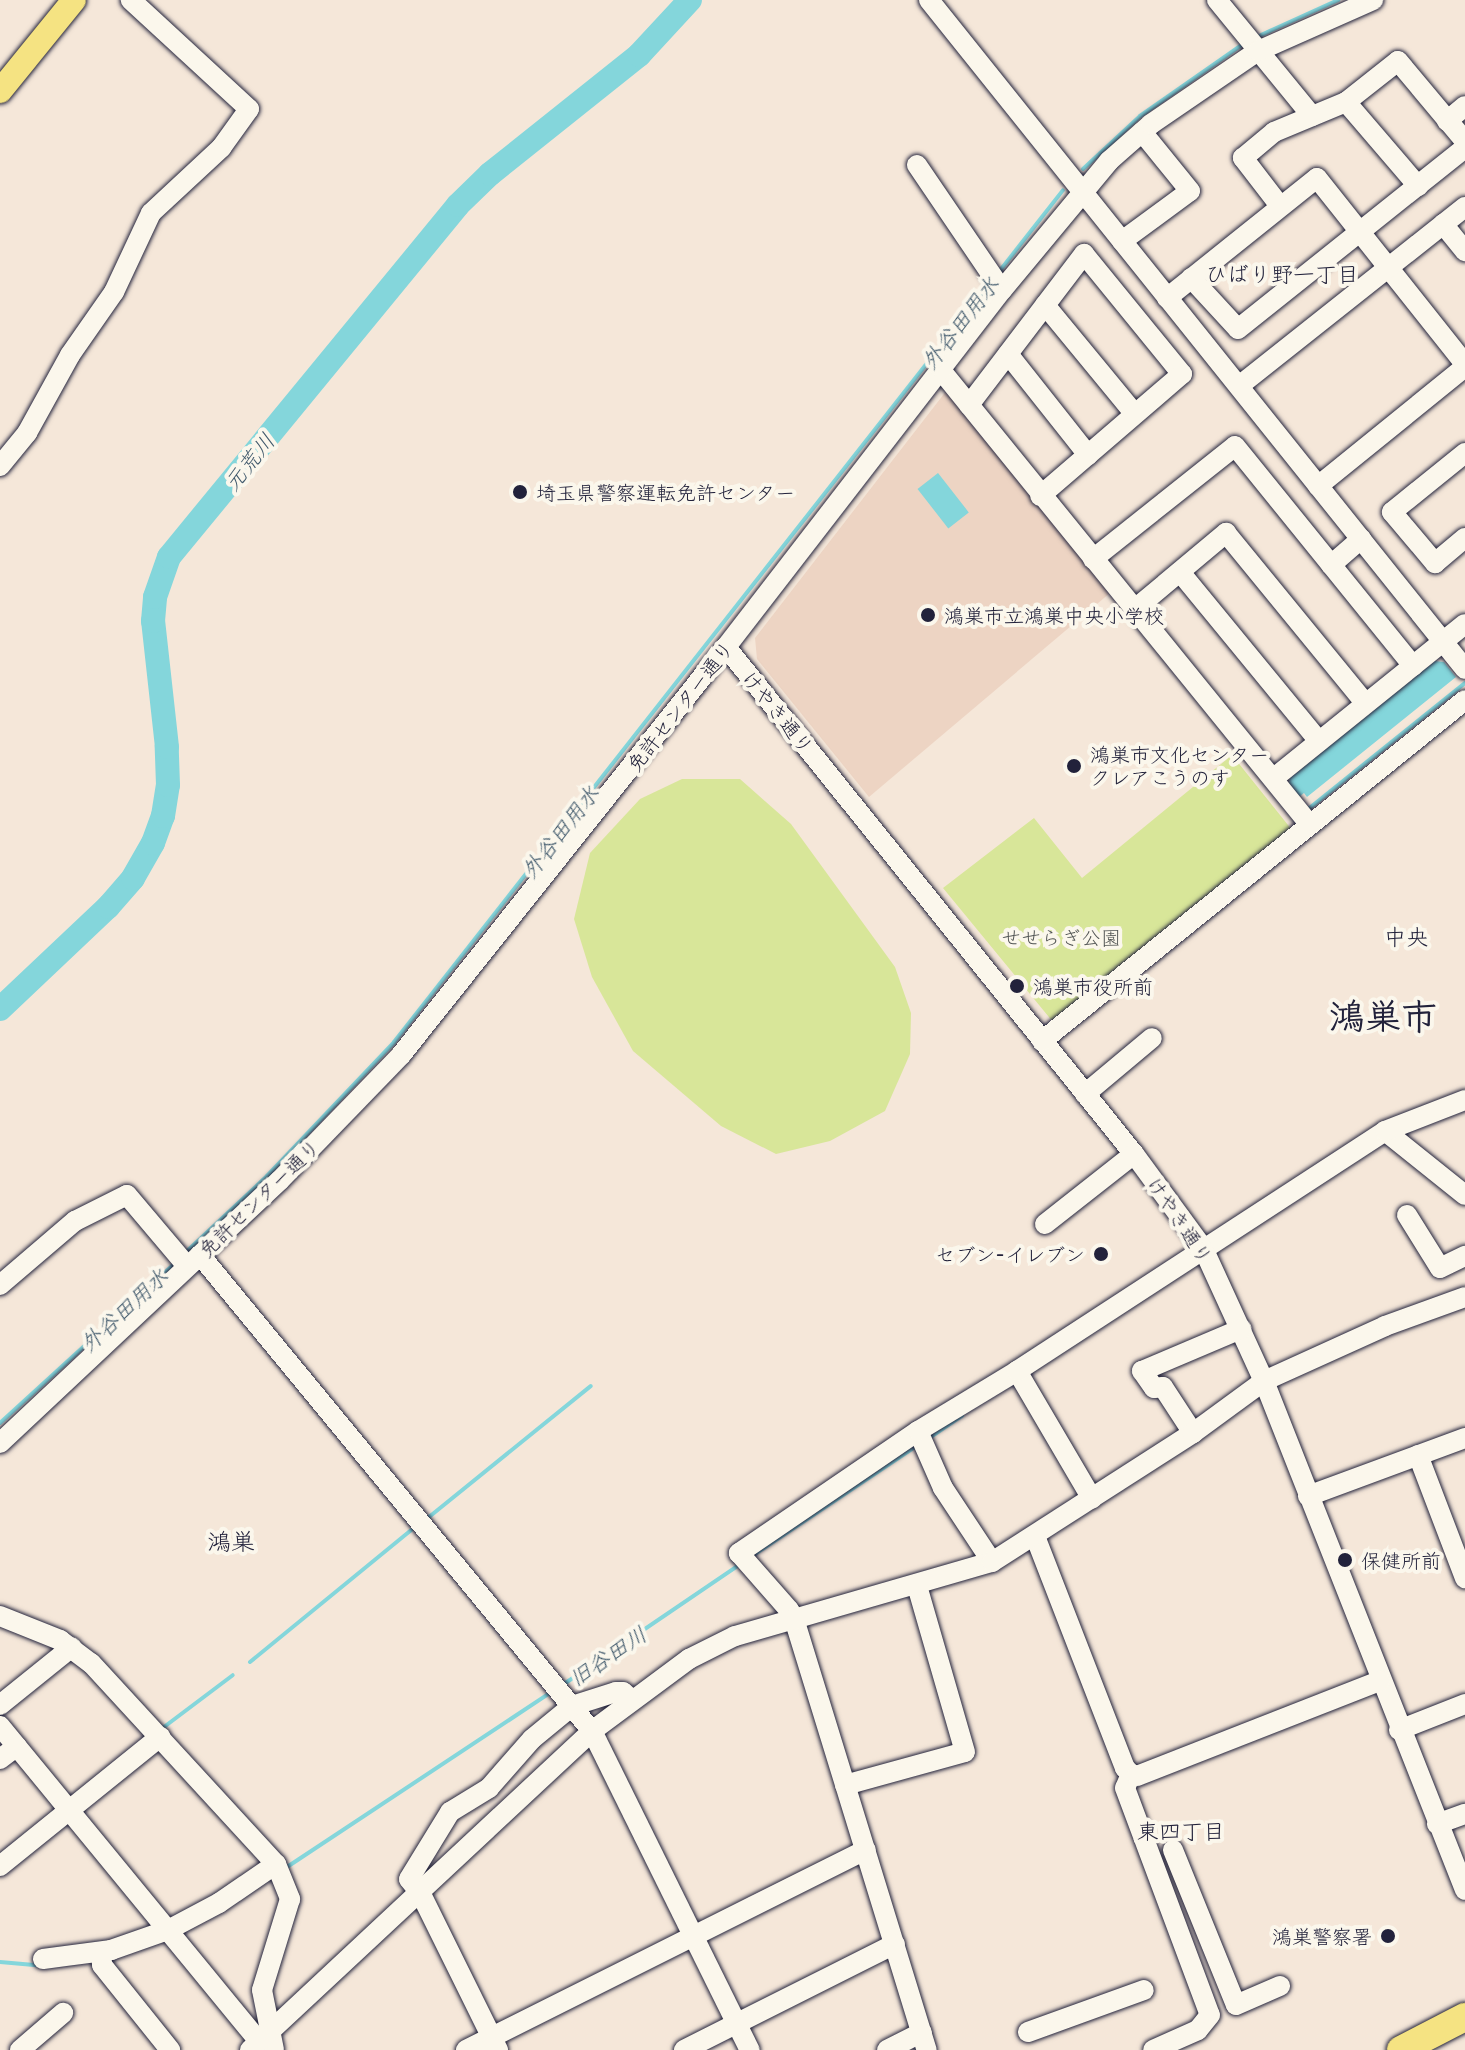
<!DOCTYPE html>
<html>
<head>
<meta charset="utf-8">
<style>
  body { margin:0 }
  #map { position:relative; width:1465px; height:2050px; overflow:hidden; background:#f5e7d9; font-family:"Playpen Sans","Klee One",sans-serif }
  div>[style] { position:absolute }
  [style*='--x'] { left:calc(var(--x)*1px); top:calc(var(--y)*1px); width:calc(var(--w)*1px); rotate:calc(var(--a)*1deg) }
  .built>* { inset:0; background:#edd4c3 }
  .green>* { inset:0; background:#d8e699 }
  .water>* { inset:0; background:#84d6db; transform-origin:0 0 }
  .stream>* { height:4px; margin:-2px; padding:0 2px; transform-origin:2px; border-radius:2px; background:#84d6db }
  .river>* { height:24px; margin:-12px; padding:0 12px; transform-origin:12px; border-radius:12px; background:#84d6db }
  .roads { filter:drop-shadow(0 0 2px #22223b) drop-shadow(0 0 2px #22223b) }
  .minor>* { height:20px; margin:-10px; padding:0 10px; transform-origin:10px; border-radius:10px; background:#fbf7ec }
  .major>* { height:24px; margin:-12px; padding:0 12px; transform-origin:12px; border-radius:12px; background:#f5e382 }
  .highway>* { height:28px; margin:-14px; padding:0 14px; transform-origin:14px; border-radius:14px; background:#f5e382 }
  .dots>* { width:22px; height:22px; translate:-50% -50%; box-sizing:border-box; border:4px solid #fbf7ec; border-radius:50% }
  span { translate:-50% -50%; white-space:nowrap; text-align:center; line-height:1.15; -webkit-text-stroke:8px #fbf7ec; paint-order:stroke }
  .poi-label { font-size:20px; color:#22223b }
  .left { translate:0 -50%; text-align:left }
  .right { translate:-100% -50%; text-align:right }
  .street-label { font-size:20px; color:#22223b }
  .park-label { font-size:20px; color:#505352 }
  .neighbourhood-label { font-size:22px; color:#22223b }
  .water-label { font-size:22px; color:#3f586b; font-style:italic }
  .quarter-label { font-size:24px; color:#22223b }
  .town-label { font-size:36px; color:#22223b; font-weight:700 }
</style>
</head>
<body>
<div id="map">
  <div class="built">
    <i style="clip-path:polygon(947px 390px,1110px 593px,869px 797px,757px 659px,755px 638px)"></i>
  </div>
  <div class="green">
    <i style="clip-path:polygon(1232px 755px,1292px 830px,1053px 1022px,943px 888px,1034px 818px,1082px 878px)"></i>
    <i style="clip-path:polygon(682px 779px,740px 779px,791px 824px,895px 967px,911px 1013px,910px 1054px,885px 1111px,830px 1141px,776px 1154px,721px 1126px,633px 1051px,592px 977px,574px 919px,590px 853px,640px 799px)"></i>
  </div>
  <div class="water">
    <i style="left:938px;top:473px;width:50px;height:26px;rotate:52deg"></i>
    <i style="clip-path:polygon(1435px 661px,1444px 662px,1456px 677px,1307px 797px,1304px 793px,1299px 797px,1289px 785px,1290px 778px)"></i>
  </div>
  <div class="stream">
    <i style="--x:1261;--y:35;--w:85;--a:-24.4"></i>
    <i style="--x:1083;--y:169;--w:78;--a:-42.9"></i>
    <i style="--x:1140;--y:116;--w:122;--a:-35"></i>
    <i style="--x:998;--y:273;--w:105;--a:-51.9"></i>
    <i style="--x:1307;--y:810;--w:203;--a:-38.8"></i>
    <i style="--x:184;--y:1254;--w:114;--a:-43.2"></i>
    <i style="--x:267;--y:1176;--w:185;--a:-46.5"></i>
    <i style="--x:394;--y:1042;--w:965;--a:-51.86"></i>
    <i style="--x:0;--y:1423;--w:237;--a:-42.4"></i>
    <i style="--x:929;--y:1438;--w:40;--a:-34"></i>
    <i style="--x:429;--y:1517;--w:208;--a:-39"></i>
    <i style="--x:749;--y:1558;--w:203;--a:-33.8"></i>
    <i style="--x:250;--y:1662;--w:208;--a:-39.3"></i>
    <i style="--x:561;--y:1686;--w:215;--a:-34.2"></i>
    <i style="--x:160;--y:1730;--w:91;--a:-37"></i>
    <i style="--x:284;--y:1869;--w:319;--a:-33.5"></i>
    <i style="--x:0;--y:1962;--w:37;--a:5"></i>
  </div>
  <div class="river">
    <i style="--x:0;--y:1009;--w:149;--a:-43.4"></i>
    <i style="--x:108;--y:907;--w:38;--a:-49"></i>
    <i style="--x:133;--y:878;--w:40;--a:-60.3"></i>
    <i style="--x:153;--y:843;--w:29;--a:-70"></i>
    <i style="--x:163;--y:816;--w:31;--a:-81"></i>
    <i style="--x:168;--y:785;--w:38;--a:-92"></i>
    <i style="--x:167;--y:747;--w:127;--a:-96.3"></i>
    <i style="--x:153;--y:621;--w:24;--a:-85"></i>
    <i style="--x:155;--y:597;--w:42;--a:-70.7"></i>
    <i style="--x:169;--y:557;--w:455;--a:-50.6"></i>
    <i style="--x:458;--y:205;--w:45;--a:-44.1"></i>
    <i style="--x:490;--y:174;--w:191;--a:-38.6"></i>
    <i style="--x:639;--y:55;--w:75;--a:-47.2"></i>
  </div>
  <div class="roads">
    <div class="minor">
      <i style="--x:929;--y:0;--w:857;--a:51.3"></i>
      <i style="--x:1217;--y:0;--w:150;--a:50.7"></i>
      <i style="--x:1346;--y:102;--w:111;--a:49.4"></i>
      <i style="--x:1447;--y:121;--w:23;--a:-40"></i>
      <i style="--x:917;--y:165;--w:151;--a:55.8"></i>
      <i style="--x:1280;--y:206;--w:61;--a:-127.6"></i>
      <i style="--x:1243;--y:158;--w:40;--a:-40"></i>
      <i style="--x:1274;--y:132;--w:78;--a:-22.6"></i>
      <i style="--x:1346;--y:102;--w:66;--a:-38.3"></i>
      <i style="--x:1398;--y:61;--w:104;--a:50.1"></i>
      <i style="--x:1443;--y:224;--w:35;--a:51"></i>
      <i style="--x:1122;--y:241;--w:84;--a:-36.3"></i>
      <i style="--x:1190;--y:191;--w:76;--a:-129.1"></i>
      <i style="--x:1191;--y:278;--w:69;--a:47.3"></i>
      <i style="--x:1238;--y:329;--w:290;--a:-38.6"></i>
      <i style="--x:1167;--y:298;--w:192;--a:-38.7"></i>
      <i style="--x:1317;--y:178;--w:238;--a:51.5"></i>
      <i style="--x:1045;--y:305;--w:141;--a:50.5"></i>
      <i style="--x:1008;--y:354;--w:129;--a:51.6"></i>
      <i style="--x:940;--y:369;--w:587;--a:50.94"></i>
      <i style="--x:1239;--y:386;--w:288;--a:-38.4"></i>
      <i style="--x:969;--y:405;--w:190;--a:-52.7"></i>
      <i style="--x:1084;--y:254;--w:155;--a:50.8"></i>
      <i style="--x:1182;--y:374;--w:187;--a:139.3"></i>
      <i style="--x:1465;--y:453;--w:94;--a:141.1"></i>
      <i style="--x:1392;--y:512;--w:67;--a:49.9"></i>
      <i style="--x:1435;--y:563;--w:39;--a:-40"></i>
      <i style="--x:0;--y:466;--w:43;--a:-50.7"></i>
      <i style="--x:27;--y:433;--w:89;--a:-61.1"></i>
      <i style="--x:70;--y:355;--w:77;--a:-55.1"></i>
      <i style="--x:114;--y:292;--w:87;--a:-64.9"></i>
      <i style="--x:151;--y:213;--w:96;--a:-42.9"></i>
      <i style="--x:221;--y:148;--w:48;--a:-54.3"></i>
      <i style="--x:249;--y:109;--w:161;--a:-137.3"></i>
      <i style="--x:1318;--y:486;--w:189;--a:-39"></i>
      <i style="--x:1093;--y:559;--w:181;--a:-38.5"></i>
      <i style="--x:1235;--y:446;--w:283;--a:51"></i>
      <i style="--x:1331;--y:565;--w:40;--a:-41"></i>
      <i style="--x:1180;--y:572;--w:219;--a:50.6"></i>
      <i style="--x:1135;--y:609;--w:119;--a:-39.9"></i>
      <i style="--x:1226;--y:533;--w:220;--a:50.7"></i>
      <i style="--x:726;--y:647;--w:651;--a:51.18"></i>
      <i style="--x:1134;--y:1154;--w:117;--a:53.7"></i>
      <i style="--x:1203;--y:1248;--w:146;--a:65.4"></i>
      <i style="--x:1264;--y:1381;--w:547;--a:68.45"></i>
      <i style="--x:1274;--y:778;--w:245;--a:-38.9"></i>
      <i style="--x:1042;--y:1041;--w:543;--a:-38.87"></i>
      <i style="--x:1085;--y:1094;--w:87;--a:-39.9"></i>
      <i style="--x:1385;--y:1131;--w:102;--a:38.7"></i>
      <i style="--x:1407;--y:1215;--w:62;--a:58.1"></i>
      <i style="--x:1440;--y:1268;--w:28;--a:-26"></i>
      <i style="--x:1045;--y:1224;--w:113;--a:-38.2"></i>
      <i style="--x:200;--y:1255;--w:617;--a:50.53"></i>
      <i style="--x:592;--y:1731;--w:356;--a:63.7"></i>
      <i style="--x:0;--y:1285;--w:99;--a:-40.5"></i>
      <i style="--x:75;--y:1221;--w:58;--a:-26.6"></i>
      <i style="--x:127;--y:1195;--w:93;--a:49.8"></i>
      <i style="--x:1017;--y:1371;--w:148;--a:59.6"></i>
      <i style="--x:918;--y:1431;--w:217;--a:145.7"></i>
      <i style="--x:739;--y:1553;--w:76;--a:48.7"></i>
      <i style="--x:789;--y:1610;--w:13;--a:63"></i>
      <i style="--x:795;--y:1622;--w:448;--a:72.9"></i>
      <i style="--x:1193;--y:1433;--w:55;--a:-123.1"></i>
      <i style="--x:1163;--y:1387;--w:9;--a:174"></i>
      <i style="--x:1154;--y:1388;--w:21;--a:-125"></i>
      <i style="--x:1142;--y:1371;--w:108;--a:-23"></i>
      <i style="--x:0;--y:1443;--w:384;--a:-43.2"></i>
      <i style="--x:280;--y:1180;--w:174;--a:-45.9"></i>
      <i style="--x:401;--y:1055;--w:522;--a:-51.46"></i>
      <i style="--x:726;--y:647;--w:451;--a:-52.3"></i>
      <i style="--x:1002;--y:290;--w:168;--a:-50.3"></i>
      <i style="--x:1109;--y:161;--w:56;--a:-41.4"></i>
      <i style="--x:1151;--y:124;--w:130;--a:-34.3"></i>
      <i style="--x:1258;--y:51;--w:126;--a:-23.9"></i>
      <i style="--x:1418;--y:1455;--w:132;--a:69.1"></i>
      <i style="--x:1308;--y:1496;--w:167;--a:-20.3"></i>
      <i style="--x:1035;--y:1536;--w:249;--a:68.8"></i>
      <i style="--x:1125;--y:1768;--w:8;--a:45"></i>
      <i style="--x:992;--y:1562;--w:89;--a:-123.5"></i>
      <i style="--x:943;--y:1488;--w:62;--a:-113.7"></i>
      <i style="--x:918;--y:1431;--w:116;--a:-31.2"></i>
      <i style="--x:1017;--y:1371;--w:439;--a:-33.1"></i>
      <i style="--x:1385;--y:1131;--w:86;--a:-21.2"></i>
      <i style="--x:0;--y:1616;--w:65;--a:21.8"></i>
      <i style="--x:60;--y:1640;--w:39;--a:37"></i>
      <i style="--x:91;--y:1663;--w:273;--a:47.4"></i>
      <i style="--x:276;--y:1864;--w:38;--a:68"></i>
      <i style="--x:290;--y:1899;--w:95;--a:107.1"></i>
      <i style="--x:262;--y:1990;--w:61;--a:78.7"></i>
      <i style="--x:0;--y:1705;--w:92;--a:-38.9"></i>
      <i style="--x:0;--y:1726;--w:408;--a:50.6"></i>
      <i style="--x:1399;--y:1730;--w:71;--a:-21.5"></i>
      <i style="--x:0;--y:1759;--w:21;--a:-37"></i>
      <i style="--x:1131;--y:1774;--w:15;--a:113"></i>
      <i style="--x:1125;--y:1788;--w:242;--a:69.5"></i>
      <i style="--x:1210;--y:2015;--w:19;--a:129"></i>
      <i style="--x:1198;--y:2030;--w:49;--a:156"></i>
      <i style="--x:1131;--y:1774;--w:6;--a:18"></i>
      <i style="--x:1137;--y:1776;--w:261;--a:-21.4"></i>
      <i style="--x:845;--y:1785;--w:124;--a:-15.4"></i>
      <i style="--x:965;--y:1752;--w:173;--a:-106.1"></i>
      <i style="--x:1437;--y:1824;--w:30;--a:-20"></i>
      <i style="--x:1173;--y:1850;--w:167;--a:67.9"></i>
      <i style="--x:1236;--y:2005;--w:48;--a:-23.4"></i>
      <i style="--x:0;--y:1866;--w:206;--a:-38.9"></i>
      <i style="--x:101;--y:1953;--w:12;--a:85"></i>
      <i style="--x:102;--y:1965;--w:109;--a:51.3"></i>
      <i style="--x:43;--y:1959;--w:69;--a:-7.5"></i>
      <i style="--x:111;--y:1950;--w:60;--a:-19.3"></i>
      <i style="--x:168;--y:1930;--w:58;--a:-27.9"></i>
      <i style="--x:219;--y:1903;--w:69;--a:-34.4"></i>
      <i style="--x:1028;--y:2032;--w:123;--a:-19.9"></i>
      <i style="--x:20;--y:2050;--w:57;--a:-40.7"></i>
      <i style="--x:250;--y:2050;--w:468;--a:-43"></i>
      <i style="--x:592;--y:1731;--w:121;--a:-36.6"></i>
      <i style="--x:689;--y:1659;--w:51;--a:-26.6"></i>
      <i style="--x:735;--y:1636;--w:267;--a:-16.1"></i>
      <i style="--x:992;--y:1562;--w:239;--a:-32.7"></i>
      <i style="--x:1193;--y:1433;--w:88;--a:-36.2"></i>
      <i style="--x:1264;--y:1381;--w:133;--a:-24.4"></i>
      <i style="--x:1385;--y:1326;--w:85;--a:-19.9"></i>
      <i style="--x:466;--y:2050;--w:447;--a:-26.6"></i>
      <i style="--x:498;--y:2050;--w:174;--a:-116.3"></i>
      <i style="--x:421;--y:1894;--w:19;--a:-129"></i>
      <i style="--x:409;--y:1879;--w:79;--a:-58.5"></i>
      <i style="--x:450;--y:1812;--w:46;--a:-31.6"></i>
      <i style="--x:489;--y:1788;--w:65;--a:-48.7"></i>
      <i style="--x:532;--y:1739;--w:52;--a:-39.5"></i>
      <i style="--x:572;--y:1706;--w:46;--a:-17.7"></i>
      <i style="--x:616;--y:1692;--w:7;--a:0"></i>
      <i style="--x:623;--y:1692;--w:12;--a:42"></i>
      <i style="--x:684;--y:2050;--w:236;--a:-26.7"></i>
      <i style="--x:887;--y:2050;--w:39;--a:-27"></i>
    </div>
    <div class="major">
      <i style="--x:0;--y:91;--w:117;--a:-50.9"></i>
    </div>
    <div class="highway">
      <i style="--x:1401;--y:2050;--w:72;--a:-27.3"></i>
    </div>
  </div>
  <div class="dots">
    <i style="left:520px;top:492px;background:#22223b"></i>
    <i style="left:928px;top:615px;background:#22223b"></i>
    <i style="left:1074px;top:766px;background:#22223b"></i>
    <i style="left:1017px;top:986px;background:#22223b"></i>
    <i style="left:1101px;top:1254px;background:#22223b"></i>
    <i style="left:1345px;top:1560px;background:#22223b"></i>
    <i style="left:1388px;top:1936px;background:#22223b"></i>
  </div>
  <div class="poi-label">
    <span class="left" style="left:536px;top:492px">埼玉県警察運転免許センター</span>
    <span class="left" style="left:944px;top:615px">鴻巣市立鴻巣中央小学校</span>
    <span class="left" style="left:1090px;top:766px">鴻巣市文化センター<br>クレアこうのす</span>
    <span class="left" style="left:1033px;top:986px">鴻巣市役所前</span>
    <span class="right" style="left:1085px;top:1254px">セブン-イレブン</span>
    <span class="left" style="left:1361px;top:1560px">保健所前</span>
    <span class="right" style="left:1372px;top:1936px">鴻巣警察署</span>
  </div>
  <div class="street-label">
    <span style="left:680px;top:706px;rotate:-52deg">免許センター通り</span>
    <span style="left:778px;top:712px;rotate:51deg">けやき通り</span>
    <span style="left:259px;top:1198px;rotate:-44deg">免許センター通り</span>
    <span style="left:1180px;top:1220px;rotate:56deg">けやき通り</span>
  </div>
  <div class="park-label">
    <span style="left:1061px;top:937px">せせらぎ公園</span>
  </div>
  <div class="neighbourhood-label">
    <span style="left:1282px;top:273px">ひばり野一丁目</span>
    <span style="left:1406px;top:936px">中央</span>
    <span style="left:1181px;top:1830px">東四丁目</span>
  </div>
  <div class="water-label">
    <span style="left:959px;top:322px;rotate:-52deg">外谷田用水</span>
    <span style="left:248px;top:461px;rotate:-51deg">元荒川</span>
    <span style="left:559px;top:831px;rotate:-52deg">外谷田用水</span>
    <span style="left:123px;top:1309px;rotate:-43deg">外谷田用水</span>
    <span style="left:607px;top:1655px;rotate:-34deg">旧谷田川</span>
  </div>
  <div class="quarter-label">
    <span style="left:231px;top:1541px">鴻巣</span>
  </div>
  <div class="town-label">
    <span style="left:1383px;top:1015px">鴻巣市</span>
  </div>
</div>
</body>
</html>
